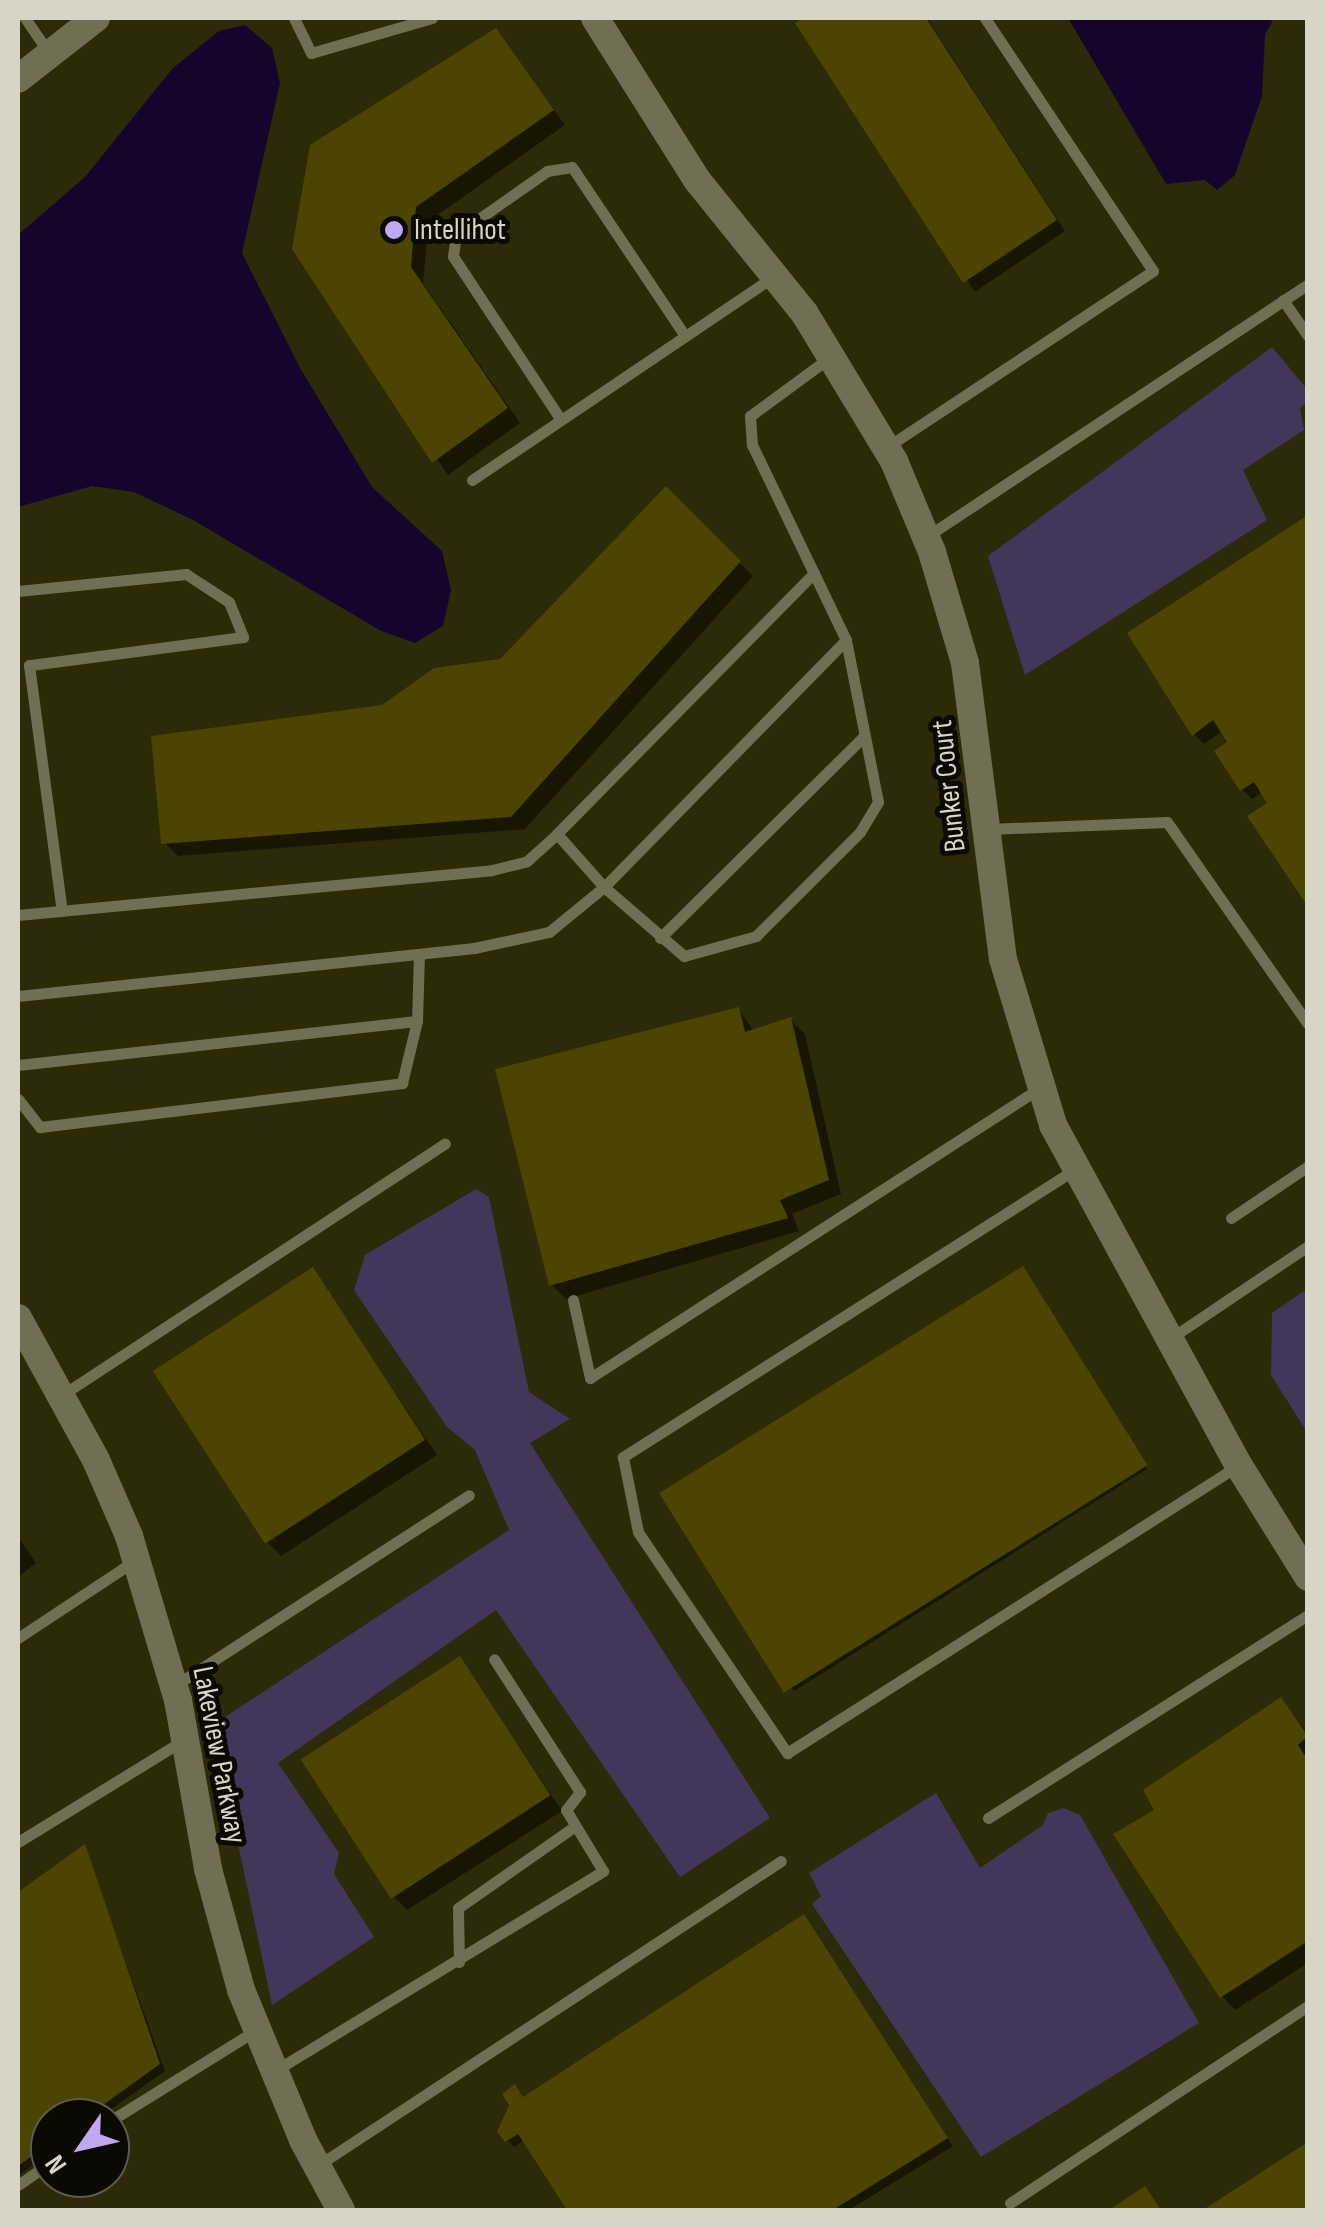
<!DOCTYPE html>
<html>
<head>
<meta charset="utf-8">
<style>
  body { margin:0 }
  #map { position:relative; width:1325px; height:2228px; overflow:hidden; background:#222007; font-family:"Sofia Sans Condensed",sans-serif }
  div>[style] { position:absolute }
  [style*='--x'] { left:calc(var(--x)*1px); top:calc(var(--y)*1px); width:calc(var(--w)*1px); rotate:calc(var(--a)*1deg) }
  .built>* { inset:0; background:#2d2a07 }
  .green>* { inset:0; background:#43365b }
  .water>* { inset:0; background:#17042e }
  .shadow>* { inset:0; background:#0007 }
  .building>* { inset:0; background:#4b4501; transform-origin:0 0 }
  .service>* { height:11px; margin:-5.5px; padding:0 5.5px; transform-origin:5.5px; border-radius:5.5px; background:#706e53 }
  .tertiary>* { height:28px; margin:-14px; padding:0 14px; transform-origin:14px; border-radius:14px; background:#706e53 }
  .dots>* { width:28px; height:28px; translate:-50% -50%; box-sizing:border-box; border:5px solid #0a0902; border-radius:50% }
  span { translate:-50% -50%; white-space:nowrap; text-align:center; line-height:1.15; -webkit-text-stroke:10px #0a0902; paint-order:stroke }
  .poi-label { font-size:30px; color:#d6d5c6 }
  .left { translate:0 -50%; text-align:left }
  .street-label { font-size:30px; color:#d6d5c6 }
  .frame { position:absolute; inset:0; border:20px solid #d6d5c6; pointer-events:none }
  .north { position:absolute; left:30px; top:2098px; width:100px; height:100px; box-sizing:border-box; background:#0a0902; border:2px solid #5c5b50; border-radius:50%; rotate:236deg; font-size:28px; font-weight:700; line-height:40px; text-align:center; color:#d6d5c6 }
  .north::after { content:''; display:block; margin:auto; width:35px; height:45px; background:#c1a8f3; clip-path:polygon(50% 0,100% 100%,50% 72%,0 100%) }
</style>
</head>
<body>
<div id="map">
  <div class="built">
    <i style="clip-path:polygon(evenodd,18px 18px,1307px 18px,1307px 2210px,18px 2210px,18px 18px,50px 2118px,110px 2118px,110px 2178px,50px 2178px,50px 2118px)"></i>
  </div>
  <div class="green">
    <i style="clip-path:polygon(1272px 347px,1307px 389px,1308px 401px,1300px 408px,1304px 430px,1243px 470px,1267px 520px,1025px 675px,988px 556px)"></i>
    <i style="clip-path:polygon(476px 1189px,489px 1197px,529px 1392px,570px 1419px,530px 1443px,770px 1818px,680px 1877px,496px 1610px,278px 1763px,339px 1853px,334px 1874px,374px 1937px,272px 2005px,213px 1725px,509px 1530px,475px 1450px,447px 1427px,354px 1290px,365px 1255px)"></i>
    <i style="clip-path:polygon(1307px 1289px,1307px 1432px,1271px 1375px,1272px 1313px)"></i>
    <i style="clip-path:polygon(936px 1793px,980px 1868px,1043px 1825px,1048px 1813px,1064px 1808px,1080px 1815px,1199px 2023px,981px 2157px,812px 1904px,821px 1896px,809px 1873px)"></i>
  </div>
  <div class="water">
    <i style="clip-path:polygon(1068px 18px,1274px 18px,1265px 35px,1262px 96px,1235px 175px,1217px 190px,1205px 180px,1166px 184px)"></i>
    <i style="clip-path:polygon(245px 25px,272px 48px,280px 83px,242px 253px,300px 368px,372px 487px,442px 551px,451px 590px,443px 626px,415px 643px,381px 631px,193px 520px,134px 492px,92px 486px,18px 507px,18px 235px,85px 177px,173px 68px,219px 31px)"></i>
  </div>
  <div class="shadow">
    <i style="clip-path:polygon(808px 18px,927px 18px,1065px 231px,975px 292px,798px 24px)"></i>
    <i style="clip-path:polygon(496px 31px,565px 125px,429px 221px,423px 283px,520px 423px,448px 475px,295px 248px)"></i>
    <i style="clip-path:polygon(666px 490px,753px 576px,525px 829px,178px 856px,164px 842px,383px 708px,501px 661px)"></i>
    <i style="clip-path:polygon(1308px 518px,1270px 804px,1263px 792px,1252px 799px,1242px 789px,1222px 731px,1204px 744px,1194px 734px)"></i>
    <i style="clip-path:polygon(738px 1009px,754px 1031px,791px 1020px,805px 1034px,841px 1194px,792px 1214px,799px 1231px,566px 1299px,552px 1285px)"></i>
    <i style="clip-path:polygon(313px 1271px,437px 1455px,281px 1556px,267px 1542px)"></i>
    <i style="clip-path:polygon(1025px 1271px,1147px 1469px,794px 1691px,792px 1688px)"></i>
    <i style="clip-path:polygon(18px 1537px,36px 1563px,18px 1577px)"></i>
    <i style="clip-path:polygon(460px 1659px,562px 1811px,407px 1910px,393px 1896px)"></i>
    <i style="clip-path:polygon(1281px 1700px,1308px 1733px,1308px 1963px,1235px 2010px,1222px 1996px,1158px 1811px)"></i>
    <i style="clip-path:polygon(84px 1847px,165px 2071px,99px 2118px,50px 2118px,50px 2153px,18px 2176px,18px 1895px)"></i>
    <i style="clip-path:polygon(810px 1924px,953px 2146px,849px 2210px,569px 2210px,524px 2140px,514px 2147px,500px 2131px,515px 2087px,525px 2099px)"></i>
  </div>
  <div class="building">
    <i style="clip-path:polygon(803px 18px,926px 18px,1057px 220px,963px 283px,795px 23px)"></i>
    <i style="clip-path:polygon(496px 28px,554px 110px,416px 207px,411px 267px,508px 408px,432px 463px,292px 249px,310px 145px)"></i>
    <i style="clip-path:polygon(666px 486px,741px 561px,511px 817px,161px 844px,151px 736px,382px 705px,434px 668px,500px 659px)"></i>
    <i style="clip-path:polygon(1308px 515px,1308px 907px,1247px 816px,1267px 803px,1254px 782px,1240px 791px,1214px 751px,1227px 742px,1213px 720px,1192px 736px,1127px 633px)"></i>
    <i style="clip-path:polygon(739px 1007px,745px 1032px,791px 1017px,829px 1180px,780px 1200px,788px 1218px,549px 1286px,495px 1069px)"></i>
    <i style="left:1023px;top:1266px;width:235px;height:429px;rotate:58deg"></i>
    <i style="left:313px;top:1267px;width:206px;height:191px;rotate:57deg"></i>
    <i style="left:460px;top:1656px;width:166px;height:190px;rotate:57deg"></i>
    <i style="clip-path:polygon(1281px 1697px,1308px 1736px,1298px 1745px,1308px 1760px,1308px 1941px,1220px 1998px,1113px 1834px,1154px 1810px,1143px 1790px)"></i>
    <i style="clip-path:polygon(85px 1844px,160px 2064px,85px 2118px,50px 2118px,50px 2143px,18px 2166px,18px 1892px)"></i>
    <i style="clip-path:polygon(804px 1914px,948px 2138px,833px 2210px,567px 2210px,518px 2134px,505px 2142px,497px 2132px,509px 2105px,502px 2094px,515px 2084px,523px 2097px)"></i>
    <i style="clip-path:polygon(1308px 2142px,1308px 2210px,1203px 2210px)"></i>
    <i style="clip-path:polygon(1145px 2186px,1161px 2210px,1109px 2210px)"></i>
  </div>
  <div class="service">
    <i style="--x:25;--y:18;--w:42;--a:55.6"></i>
    <i style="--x:294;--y:18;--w:39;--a:64"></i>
    <i style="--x:311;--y:53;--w:126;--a:-16.1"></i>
    <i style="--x:1283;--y:300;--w:44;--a:55.2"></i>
    <i style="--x:561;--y:420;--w:196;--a:-123.4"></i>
    <i style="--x:453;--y:256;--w:21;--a:-82"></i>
    <i style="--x:456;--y:235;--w:111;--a:-35.1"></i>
    <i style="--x:547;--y:171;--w:25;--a:-9"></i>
    <i style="--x:572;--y:167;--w:203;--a:56.2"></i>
    <i style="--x:887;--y:447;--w:319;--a:-33.5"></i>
    <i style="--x:1153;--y:271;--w:304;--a:-123.6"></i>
    <i style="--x:472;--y:480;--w:364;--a:-34"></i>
    <i style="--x:926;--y:537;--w:458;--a:-33.5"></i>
    <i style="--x:814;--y:573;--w:366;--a:134.6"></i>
    <i style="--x:557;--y:834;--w:71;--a:48.4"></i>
    <i style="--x:604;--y:887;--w:346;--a:-45.6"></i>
    <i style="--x:18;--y:591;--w:169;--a:-5.8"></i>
    <i style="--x:186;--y:574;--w:51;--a:33.1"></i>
    <i style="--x:229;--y:602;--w:38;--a:68"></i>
    <i style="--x:243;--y:637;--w:216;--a:172.5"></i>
    <i style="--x:29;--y:665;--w:248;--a:82.4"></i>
    <i style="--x:987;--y:829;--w:180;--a:-2.2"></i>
    <i style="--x:1167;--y:822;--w:246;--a:55.1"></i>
    <i style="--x:18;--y:915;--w:476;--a:-5.4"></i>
    <i style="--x:492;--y:870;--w:36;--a:-14"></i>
    <i style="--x:527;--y:861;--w:40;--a:-42"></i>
    <i style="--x:660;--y:938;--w:287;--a:-44.7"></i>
    <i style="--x:18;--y:996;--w:459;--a:-6"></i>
    <i style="--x:474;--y:948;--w:77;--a:-12"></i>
    <i style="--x:549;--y:932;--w:71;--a:-39.3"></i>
    <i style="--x:604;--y:887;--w:106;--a:40.8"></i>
    <i style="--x:684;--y:956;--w:75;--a:-15.5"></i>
    <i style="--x:756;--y:936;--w:147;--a:-45"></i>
    <i style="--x:860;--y:832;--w:35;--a:-59"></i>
    <i style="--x:878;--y:802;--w:165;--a:-101.2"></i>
    <i style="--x:846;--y:640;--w:216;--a:-115.7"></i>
    <i style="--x:752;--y:445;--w:29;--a:-94"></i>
    <i style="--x:750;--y:416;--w:98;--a:-36.3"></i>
    <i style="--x:18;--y:1065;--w:401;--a:-6.3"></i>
    <i style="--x:18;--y:1099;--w:36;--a:52"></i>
    <i style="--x:40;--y:1127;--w:365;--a:-6.9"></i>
    <i style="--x:402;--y:1083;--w:64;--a:-76.4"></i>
    <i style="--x:417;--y:1021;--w:67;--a:-88.3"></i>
    <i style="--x:1074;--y:1170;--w:535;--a:147.53"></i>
    <i style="--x:623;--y:1457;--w:76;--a:78.7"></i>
    <i style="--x:638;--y:1532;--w:267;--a:56"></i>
    <i style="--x:787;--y:1753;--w:532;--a:-32.5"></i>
    <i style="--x:1231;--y:1218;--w:93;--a:-34"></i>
    <i style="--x:573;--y:1300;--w:80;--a:77.7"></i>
    <i style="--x:590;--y:1378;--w:535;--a:-32.8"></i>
    <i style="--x:1171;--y:1338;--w:165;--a:-33.9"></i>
    <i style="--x:62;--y:1395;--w:458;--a:-33.3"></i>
    <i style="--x:18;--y:1638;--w:141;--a:-33.5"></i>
    <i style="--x:174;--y:1686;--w:351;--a:-32.9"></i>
    <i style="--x:988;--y:1818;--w:379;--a:-32.4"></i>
    <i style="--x:18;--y:1842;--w:195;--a:-31.6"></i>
    <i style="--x:459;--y:1962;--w:54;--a:-91.1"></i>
    <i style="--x:458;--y:1908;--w:143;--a:-35"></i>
    <i style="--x:276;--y:2070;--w:383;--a:-31.3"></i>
    <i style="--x:603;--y:1871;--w:71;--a:-121.2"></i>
    <i style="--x:566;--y:1810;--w:23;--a:-52"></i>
    <i style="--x:580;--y:1792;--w:158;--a:-122.9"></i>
    <i style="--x:110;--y:2121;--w:172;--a:-31.9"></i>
    <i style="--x:317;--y:2166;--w:555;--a:-33.32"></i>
    <i style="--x:18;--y:2185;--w:39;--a:-35"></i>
    <i style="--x:1010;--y:2203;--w:357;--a:-33.5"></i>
  </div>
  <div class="tertiary">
    <i style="--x:595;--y:18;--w:191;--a:57.8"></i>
    <i style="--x:697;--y:180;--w:172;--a:51.1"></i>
    <i style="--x:805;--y:314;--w:172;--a:58.8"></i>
    <i style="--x:894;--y:461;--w:99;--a:67.3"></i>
    <i style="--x:932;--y:552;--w:116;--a:73.4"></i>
    <i style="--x:965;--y:663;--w:298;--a:82.7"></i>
    <i style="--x:1003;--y:959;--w:173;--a:73.2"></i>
    <i style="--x:1053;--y:1125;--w:388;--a:61.4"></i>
    <i style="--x:1239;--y:1466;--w:131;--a:58.1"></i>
    <i style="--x:18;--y:79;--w:99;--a:-38"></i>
    <i style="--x:18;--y:1318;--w:162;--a:61.2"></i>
    <i style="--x:96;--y:1460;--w:83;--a:66.5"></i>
    <i style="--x:129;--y:1536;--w:171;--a:73.4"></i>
    <i style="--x:178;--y:1700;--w:172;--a:79.9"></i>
    <i style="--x:208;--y:1869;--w:125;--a:74.7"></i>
    <i style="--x:241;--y:1990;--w:162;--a:67.5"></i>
    <i style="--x:303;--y:2140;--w:80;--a:61.5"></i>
  </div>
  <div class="dots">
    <i style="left:394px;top:230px;background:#c1a8f3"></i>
  </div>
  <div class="poi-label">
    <span class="left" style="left:414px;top:230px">Intellihot</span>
  </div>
  <div class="street-label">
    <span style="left:949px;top:786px;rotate:-96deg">Bunker Court</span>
    <span style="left:219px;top:1755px;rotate:79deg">Lakeview Parkway</span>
  </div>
  <div class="frame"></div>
  <div class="north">N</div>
</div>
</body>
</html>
